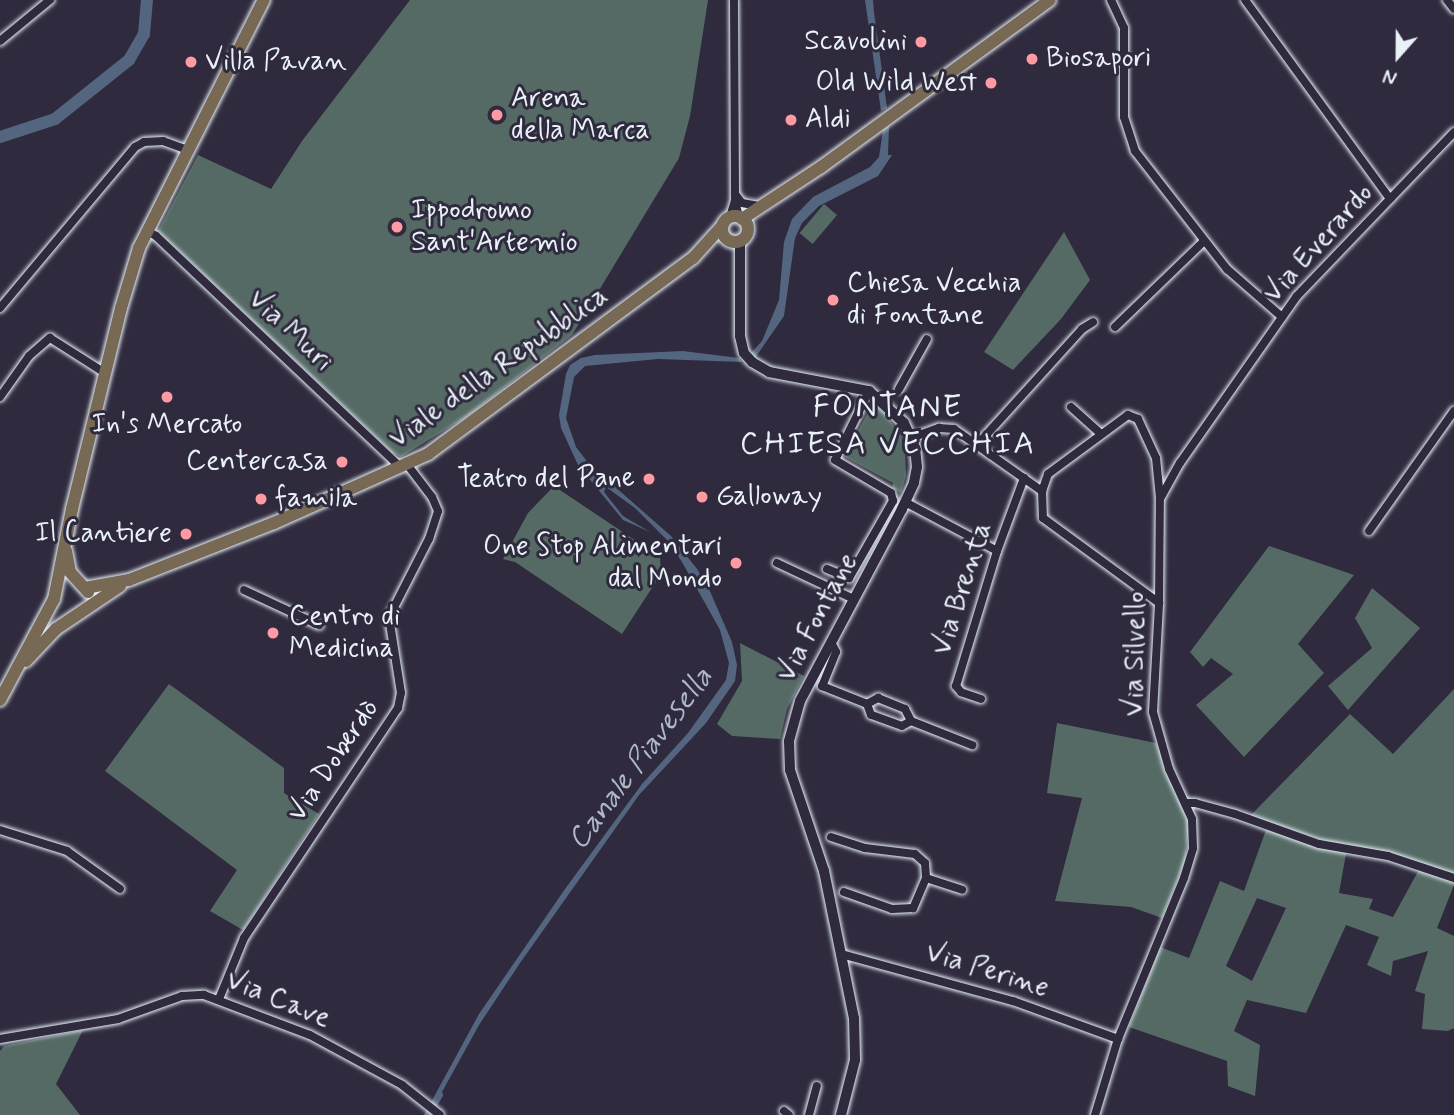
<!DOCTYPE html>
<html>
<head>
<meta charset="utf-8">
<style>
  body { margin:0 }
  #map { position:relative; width:1454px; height:1115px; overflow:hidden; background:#2f2a3d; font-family:Mynerve,sans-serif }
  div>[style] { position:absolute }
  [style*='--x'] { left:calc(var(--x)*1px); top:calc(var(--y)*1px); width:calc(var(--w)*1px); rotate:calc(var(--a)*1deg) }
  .green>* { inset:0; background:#556a65; transform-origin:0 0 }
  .water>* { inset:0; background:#54667f }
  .canal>* { height:7px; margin:-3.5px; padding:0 3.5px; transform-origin:3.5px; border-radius:3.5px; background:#54667f }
  .river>* { height:12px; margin:-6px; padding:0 6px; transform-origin:6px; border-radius:6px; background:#54667f }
  .roads { filter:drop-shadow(0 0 2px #e8f1f8) drop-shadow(0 0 2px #e8f1f8) }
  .street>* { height:8px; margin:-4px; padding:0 4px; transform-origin:4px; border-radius:4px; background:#2f2a3d }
  .secondary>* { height:10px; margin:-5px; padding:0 5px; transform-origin:5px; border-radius:5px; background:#2f2a3d }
  .primary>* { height:12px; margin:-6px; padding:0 6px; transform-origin:6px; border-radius:6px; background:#776954 }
  .primary>.ring { margin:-6px; padding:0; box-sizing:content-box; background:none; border:12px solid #776954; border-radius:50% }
  .dots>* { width:19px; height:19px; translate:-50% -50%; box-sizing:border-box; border:4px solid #2f2a3d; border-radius:50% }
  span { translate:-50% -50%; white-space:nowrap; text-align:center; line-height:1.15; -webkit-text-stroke:6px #2f2a3d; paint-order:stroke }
  .poi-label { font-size:28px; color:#e8f1f8 }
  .right { translate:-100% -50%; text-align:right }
  .left { translate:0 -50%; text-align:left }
  .street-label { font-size:28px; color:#e8f1f8 }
  .water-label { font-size:30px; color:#adb9c8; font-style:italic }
  .quarter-label { font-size:32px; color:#e8f1f8; letter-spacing:2px }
  .north { position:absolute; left:1363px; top:21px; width:70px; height:70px; -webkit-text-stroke:5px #2f2a3d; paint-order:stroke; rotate:201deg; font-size:19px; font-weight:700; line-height:28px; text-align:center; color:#e8f1f8 }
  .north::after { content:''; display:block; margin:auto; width:24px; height:32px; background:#e8f1f8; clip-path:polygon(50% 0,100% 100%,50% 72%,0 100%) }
</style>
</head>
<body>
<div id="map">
  <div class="green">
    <i style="clip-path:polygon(410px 0,708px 0,690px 116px,679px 158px,572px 335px,466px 417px,401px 457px,393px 453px,158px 231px,198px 155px,271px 189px,302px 141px)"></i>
    <i style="left:824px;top:204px;width:17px;height:38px;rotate:40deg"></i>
    <i style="clip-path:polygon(1064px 232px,1090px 280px,1061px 319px,1013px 370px,984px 352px)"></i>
    <i style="clip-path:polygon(872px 402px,887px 416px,900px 435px,905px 452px,906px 476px,901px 493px,892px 488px,893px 483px,845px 457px,868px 412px,865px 410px,867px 405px)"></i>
    <i style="clip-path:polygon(554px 486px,660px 557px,661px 574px,622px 634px,515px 562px,503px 559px,528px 513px)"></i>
    <i style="clip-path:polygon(1269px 546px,1354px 575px,1298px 644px,1324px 673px,1244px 757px,1196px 705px,1233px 674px,1211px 658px,1203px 667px,1190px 652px)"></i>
    <i style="clip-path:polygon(1372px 588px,1420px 628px,1348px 710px,1328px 686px,1372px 648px,1355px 618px)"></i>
    <i style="clip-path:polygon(740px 643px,804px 676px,787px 709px,780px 739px,732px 736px,717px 724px,742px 681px)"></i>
    <i style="clip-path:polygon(169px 684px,284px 768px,284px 793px,319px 814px,243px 930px,210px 911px,237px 870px,105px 771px)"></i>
    <i style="clip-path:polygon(evenodd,1454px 689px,1454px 885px,1437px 928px,1454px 936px,1454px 1028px,1448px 1031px,1422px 1029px,1425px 994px,1415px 991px,1428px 951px,1393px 961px,1391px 976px,1367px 965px,1379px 937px,1346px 925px,1306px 1013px,1247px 1000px,1234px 1031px,1260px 1045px,1255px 1096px,1228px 1086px,1227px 1061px,1129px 1027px,1160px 947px,1189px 958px,1220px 881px,1244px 891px,1267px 827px,1308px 844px,1343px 853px,1344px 847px,1250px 816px,1350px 714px,1393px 754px,1454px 689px,1347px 848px,1421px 866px,1393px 917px,1369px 909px,1373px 899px,1339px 893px,1347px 848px,1454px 689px,1257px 898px,1286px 908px,1252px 981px,1226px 966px,1257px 898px)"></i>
    <i style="clip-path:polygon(1057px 723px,1156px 743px,1189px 824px,1185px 862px,1162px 918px,1131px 907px,1055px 901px,1082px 798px,1047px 793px)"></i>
    <i style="clip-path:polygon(83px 1030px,56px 1084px,80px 1115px,0 1115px,0 1051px,4px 1046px)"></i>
  </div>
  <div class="water">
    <i style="clip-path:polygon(865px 0,873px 0,874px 12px,887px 108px,881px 111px)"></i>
    <i style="clip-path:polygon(889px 126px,888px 155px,892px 155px,878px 176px,819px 206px,802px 223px,795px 238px,784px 316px,755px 358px,751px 353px,762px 341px,779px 300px,784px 242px,792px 219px,813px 197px,870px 167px,879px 157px,883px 130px)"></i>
    <i style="clip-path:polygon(683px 351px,739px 358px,742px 362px,658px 359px,585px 366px,574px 377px,566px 418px,576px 447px,589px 464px,671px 536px,697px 569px,709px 589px,732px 642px,737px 665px,735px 681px,706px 723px,639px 795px,520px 963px,479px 1025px,437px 1101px,433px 1099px,435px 1095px,479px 1014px,565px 889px,642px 784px,688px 733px,726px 680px,729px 663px,720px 630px,682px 562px,668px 541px,635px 508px,606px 487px,604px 492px,623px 516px,650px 532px,623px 520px,578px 465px,561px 428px,559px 415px,566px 374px,570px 365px,581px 358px,595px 355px)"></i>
  </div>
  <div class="canal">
    <i style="--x:427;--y:1115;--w:24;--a:-60"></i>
  </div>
  <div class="river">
    <i style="--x:0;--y:137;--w:58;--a:-18.1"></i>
    <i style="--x:55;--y:119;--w:95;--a:-38.6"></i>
    <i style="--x:129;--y:60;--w:30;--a:-60"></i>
    <i style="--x:144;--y:34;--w:34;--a:-85"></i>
  </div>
  <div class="roads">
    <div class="street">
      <i style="--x:734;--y:0;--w:201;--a:89.7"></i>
      <i style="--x:735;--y:201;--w:16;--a:76"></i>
      <i style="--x:1111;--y:0;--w:31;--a:65"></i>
      <i style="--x:1124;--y:28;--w:89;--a:90"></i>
      <i style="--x:1124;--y:117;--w:36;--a:72"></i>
      <i style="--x:1135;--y:151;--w:150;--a:52.1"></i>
      <i style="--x:1227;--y:269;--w:73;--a:41.1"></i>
      <i style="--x:1245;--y:0;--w:246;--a:53.9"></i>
      <i style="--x:1447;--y:0;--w:11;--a:52"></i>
      <i style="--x:0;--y:41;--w:65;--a:-39.4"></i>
      <i style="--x:735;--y:194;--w:11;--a:52"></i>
      <i style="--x:742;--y:203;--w:17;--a:10"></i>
      <i style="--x:730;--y:217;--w:17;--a:-73"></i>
      <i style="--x:147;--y:231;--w:10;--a:29"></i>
      <i style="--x:156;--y:236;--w:336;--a:43.4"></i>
      <i style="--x:0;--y:308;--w:210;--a:-50"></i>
      <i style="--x:135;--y:147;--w:10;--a:-29"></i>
      <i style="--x:144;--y:142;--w:19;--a:-3"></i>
      <i style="--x:163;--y:141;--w:27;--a:20"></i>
      <i style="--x:1115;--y:327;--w:124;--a:-44"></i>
      <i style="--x:899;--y:389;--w:57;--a:-60.8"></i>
      <i style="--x:0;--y:397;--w:50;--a:-54.7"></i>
      <i style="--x:29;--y:356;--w:28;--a:-41"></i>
      <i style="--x:50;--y:338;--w:65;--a:32.5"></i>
      <i style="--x:1071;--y:407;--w:40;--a:42"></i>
      <i style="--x:911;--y:438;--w:30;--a:-20"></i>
      <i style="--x:939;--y:428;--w:15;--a:4"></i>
      <i style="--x:954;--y:429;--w:108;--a:35.2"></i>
      <i style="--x:977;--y:445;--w:156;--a:-47.8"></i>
      <i style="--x:1082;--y:329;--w:13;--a:-32"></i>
      <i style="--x:1161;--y:497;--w:39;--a:-61"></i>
      <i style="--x:1180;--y:463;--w:204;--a:-55"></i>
      <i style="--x:1297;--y:296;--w:227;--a:-46.2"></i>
      <i style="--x:905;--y:502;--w:104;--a:28"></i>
      <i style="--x:1369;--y:531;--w:147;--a:-54.7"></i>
      <i style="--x:777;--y:563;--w:85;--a:25.1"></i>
      <i style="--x:827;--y:569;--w:24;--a:22"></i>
      <i style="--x:849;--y:578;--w:89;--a:-60.3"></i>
      <i style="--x:893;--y:501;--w:8;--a:-104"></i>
      <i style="--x:891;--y:493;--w:65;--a:-149.5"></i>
      <i style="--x:835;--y:460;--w:77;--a:-63.8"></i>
      <i style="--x:244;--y:590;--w:83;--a:25"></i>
      <i style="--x:831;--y:642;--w:11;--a:63"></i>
      <i style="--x:836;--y:652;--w:37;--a:112"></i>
      <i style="--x:822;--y:686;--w:48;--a:21.8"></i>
      <i style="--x:878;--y:698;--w:29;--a:22"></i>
      <i style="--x:905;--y:709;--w:13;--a:63"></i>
      <i style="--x:911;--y:721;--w:10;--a:151"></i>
      <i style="--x:902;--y:726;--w:33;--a:-160"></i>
      <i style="--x:871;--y:715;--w:12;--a:-110"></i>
      <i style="--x:867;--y:704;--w:13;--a:-29"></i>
      <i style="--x:981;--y:699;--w:21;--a:-161"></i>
      <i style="--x:961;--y:692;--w:8;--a:-130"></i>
      <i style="--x:956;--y:686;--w:141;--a:-73.1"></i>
      <i style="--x:997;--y:551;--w:78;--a:-69.7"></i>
      <i style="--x:911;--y:721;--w:66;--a:21.5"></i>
      <i style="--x:1185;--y:803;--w:10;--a:0"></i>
      <i style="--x:1195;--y:803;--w:41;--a:15.4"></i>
      <i style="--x:1235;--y:814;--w:89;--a:19.7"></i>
      <i style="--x:1319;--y:844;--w:70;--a:9.9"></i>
      <i style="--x:1388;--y:856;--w:70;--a:18.4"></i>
      <i style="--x:0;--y:830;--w:70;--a:17.4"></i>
      <i style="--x:67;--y:851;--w:65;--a:35.6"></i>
      <i style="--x:831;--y:837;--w:36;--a:18"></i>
      <i style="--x:865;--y:848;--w:50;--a:6.8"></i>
      <i style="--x:915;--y:854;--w:13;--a:42"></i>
      <i style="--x:925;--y:863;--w:15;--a:86"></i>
      <i style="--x:926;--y:878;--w:33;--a:113"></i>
      <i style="--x:913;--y:908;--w:21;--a:177"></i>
      <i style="--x:892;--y:909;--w:51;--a:-160.5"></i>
      <i style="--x:926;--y:878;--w:38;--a:18"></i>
      <i style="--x:841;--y:954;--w:178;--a:15.3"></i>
      <i style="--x:1013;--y:1001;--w:112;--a:19.9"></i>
      <i style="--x:219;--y:999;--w:66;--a:-67.7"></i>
      <i style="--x:244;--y:938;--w:277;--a:-56.2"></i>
      <i style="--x:398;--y:708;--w:15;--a:-79"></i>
      <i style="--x:401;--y:693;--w:77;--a:-99"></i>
      <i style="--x:389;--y:617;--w:88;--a:-62.9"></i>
      <i style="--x:429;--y:539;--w:29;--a:-72"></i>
      <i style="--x:438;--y:511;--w:15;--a:-113"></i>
      <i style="--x:432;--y:497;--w:43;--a:-127.4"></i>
      <i style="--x:0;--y:1039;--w:120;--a:-9.6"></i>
      <i style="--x:118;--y:1019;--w:68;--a:-19.8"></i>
      <i style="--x:182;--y:996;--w:22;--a:-3"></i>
      <i style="--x:204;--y:995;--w:113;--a:20.7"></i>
      <i style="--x:310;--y:1035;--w:105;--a:28.5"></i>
      <i style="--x:402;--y:1085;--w:48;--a:38.3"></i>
      <i style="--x:784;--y:1111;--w:6;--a:39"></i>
      <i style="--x:809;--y:1115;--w:30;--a:-75"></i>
      <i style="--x:1095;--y:1115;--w:79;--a:-73.2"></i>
      <i style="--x:1118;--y:1039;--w:174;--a:-67.7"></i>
      <i style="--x:1184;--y:878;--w:31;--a:-73"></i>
      <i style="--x:1193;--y:848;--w:29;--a:-92"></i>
      <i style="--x:1192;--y:819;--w:55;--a:-114.7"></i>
      <i style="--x:1169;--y:769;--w:59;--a:-105.7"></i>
      <i style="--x:1153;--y:712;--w:109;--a:-86.8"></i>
      <i style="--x:1159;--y:603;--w:105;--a:-89.5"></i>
      <i style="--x:1160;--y:498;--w:40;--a:-95.7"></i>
      <i style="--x:1156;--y:458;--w:43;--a:-114.8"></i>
      <i style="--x:1138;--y:419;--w:11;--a:-158"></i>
      <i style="--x:1128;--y:415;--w:99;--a:143.6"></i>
      <i style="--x:1048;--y:474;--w:18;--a:109"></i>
      <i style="--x:1042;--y:491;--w:27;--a:88"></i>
      <i style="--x:1043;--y:518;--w:144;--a:36.2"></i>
    </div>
    <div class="secondary">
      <i style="--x:740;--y:241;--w:95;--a:90"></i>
      <i style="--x:740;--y:336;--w:17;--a:77"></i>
      <i style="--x:744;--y:353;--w:12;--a:48"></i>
      <i style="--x:752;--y:362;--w:20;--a:30"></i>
      <i style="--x:769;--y:372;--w:102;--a:10.8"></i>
      <i style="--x:869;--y:391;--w:47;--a:42.4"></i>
      <i style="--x:904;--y:423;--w:27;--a:66"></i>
      <i style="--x:915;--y:448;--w:19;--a:84"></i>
      <i style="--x:917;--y:467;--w:16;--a:101"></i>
      <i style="--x:914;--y:483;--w:29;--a:115"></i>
      <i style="--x:902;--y:509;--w:217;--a:118"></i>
      <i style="--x:800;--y:701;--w:41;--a:105.4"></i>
      <i style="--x:789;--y:741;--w:29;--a:88"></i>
      <i style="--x:790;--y:770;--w:107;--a:71.4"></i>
      <i style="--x:824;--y:871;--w:150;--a:78.5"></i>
      <i style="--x:854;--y:1018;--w:42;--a:88.6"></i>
      <i style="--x:855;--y:1060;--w:57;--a:104.3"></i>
    </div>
    <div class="primary">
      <i class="ring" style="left:722px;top:216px;width:14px;height:14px"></i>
      <i style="--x:742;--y:219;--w:95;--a:-33.4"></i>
      <i style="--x:821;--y:167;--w:283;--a:-36.1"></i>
      <i style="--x:66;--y:551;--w:21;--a:79"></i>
      <i style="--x:70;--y:572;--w:27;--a:48"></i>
      <i style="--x:85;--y:588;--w:45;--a:-10.3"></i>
      <i style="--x:129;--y:580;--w:156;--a:-21.5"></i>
      <i style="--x:274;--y:523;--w:169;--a:-24.1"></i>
      <i style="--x:428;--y:454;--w:330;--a:-36.5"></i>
      <i style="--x:693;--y:258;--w:43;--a:-47.8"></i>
      <i style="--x:26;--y:661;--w:44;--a:-46.8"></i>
      <i style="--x:56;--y:629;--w:77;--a:-33.9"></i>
      <i style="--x:0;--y:700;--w:115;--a:-61.9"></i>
      <i style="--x:54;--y:599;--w:92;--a:-78.7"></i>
      <i style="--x:72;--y:509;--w:207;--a:-76.3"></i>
      <i style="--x:121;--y:308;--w:63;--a:-73.3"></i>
      <i style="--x:139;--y:248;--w:278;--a:-63.3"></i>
    </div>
  </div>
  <div class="dots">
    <i style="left:921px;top:42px;background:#ff9aa2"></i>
    <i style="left:1032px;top:59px;background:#ff9aa2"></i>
    <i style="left:191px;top:62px;background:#ff9aa2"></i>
    <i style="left:991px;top:83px;background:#ff9aa2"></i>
    <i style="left:497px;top:115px;background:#ff9aa2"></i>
    <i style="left:791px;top:120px;background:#ff9aa2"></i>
    <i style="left:397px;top:227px;background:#ff9aa2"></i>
    <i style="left:833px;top:300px;background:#ff9aa2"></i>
    <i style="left:167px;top:397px;background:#ff9aa2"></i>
    <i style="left:342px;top:462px;background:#ff9aa2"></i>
    <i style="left:649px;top:479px;background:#ff9aa2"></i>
    <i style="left:702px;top:497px;background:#ff9aa2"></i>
    <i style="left:261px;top:499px;background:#ff9aa2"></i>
    <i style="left:186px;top:534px;background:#ff9aa2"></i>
    <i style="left:736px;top:563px;background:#ff9aa2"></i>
    <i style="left:273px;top:633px;background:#ff9aa2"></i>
  </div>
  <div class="poi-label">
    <span class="right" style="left:907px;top:42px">Scavolini</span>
    <span class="left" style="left:1046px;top:59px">Biosapori</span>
    <span class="left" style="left:205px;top:62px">Villa Pavan</span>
    <span class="right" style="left:977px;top:83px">Old Wild West</span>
    <span class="left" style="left:511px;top:115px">Arena<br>della Marca</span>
    <span class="left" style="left:805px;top:120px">Aldi</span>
    <span class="left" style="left:411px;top:227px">Ippodromo<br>Sant'Artemio</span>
    <span class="left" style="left:847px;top:300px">Chiesa Vecchia<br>di Fontane</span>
    <span style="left:167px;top:425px">In's Mercato</span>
    <span class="right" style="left:328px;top:462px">Centercasa</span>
    <span class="right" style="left:635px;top:479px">Teatro del Pane</span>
    <span class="left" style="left:716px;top:497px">Galloway</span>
    <span class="left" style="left:275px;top:499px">famila</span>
    <span class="right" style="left:172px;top:534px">Il Cantiere</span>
    <span class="right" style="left:722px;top:563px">One Stop Alimentari<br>dal Mondo</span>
    <span class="left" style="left:289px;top:633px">Centro di<br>Medicina</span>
  </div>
  <div class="street-label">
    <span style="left:1319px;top:244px;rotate:-48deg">Via Everardo</span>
    <span style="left:290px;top:331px;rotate:43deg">Via Muri</span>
    <span style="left:499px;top:368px;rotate:-35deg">Viale della Repubblica</span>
    <span style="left:963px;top:589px;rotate:-72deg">Via Brenta</span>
    <span style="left:818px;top:618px;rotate:-62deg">Via Fontane</span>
    <span style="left:1136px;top:654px;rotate:-89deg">Via Silvello</span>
    <span style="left:334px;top:761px;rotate:-56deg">Via Doberdò</span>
    <span style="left:987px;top:971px;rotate:17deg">Via Perine</span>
    <span style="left:278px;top:1000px;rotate:22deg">Via Cave</span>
  </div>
  <div class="water-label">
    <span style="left:641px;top:759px;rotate:-53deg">Canale Piavesella</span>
  </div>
  <div class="quarter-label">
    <span style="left:888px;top:426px">FONTANE<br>CHIESA VECCHIA</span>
  </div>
  <div class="north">N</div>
</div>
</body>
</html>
